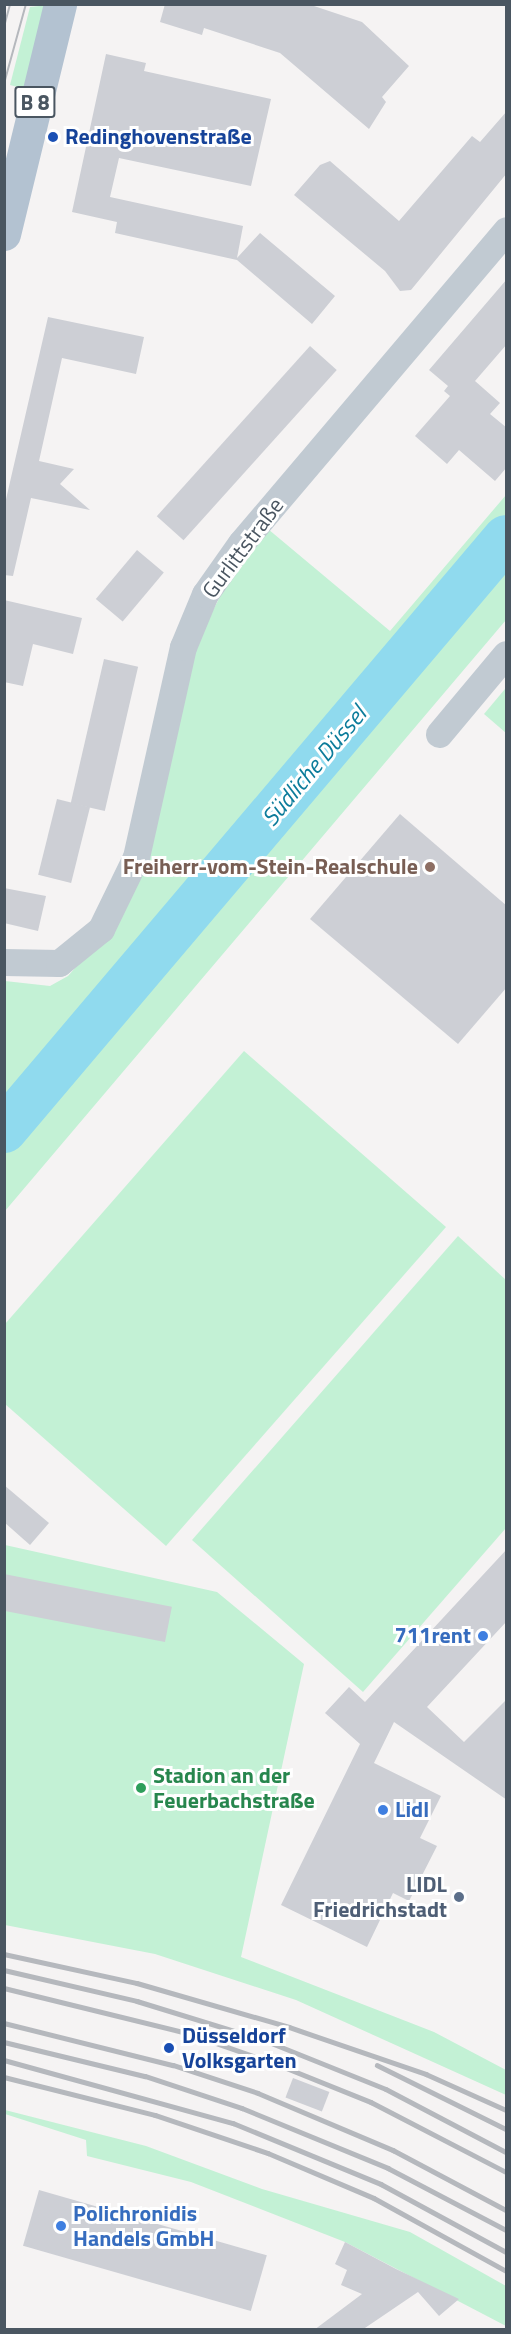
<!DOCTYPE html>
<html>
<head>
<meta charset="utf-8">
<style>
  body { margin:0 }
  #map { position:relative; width:511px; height:2334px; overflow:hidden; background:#f5f3f3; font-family:"Titillium Web",sans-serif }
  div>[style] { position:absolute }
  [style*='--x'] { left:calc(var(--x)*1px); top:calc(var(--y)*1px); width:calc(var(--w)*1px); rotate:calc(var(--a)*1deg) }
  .green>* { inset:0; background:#c3f1d5 }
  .river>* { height:46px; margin:-23px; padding:0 23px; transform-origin:23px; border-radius:23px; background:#90daee }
  .building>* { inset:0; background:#cdcfd5; transform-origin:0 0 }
  .minor>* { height:27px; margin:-13.5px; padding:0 13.5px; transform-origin:13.5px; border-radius:13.5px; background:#c1cad2 }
  .primary>* { height:33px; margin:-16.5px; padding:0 16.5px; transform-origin:16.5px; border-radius:16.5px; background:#b3c2d1 }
  .tram>* { height:1.5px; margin:-0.75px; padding:0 0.75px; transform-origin:0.75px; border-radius:0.75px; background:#b5b8bd }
  .rail>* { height:4.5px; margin:-2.25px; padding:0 2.25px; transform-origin:2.25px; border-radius:2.25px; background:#b5b8bd }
  .dots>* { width:16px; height:16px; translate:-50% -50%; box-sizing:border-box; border:3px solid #fff; border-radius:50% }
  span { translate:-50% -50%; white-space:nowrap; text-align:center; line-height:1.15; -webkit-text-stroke:6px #fff; paint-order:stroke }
  .shield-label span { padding:2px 4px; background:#fff; border:2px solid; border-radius:4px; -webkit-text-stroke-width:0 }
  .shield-label { font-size:21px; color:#4a5661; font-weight:700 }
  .transit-label { font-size:22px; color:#164399; font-weight:700 }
  .left { translate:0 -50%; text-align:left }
  .street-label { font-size:22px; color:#4a5661 }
  .education-label { font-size:22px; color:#785e54; font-weight:700 }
  .right { translate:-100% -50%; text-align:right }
  .shop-label { font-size:22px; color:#366cbe; font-weight:700 }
  .leisure-label { font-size:22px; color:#27864d; font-weight:700 }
  .service-label { font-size:22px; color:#4e5e75; font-weight:700 }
  .water-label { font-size:24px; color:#0c7c9b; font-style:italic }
  .frame { position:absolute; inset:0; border:6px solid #4a5661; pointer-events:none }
</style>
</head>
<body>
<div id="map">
  <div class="green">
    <i style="clip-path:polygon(48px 5px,25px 89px,10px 85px,30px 7px)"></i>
    <i style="clip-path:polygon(506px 495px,506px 620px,5px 1211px,5px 981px,50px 986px,68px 976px,89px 952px,205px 626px,228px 581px,268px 529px,390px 631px)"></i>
    <i style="clip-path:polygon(505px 689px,506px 690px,506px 733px,484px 714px)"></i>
    <i style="clip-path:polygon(244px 1051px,446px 1227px,166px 1546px,5px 1404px,5px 1324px)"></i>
    <i style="clip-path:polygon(458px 1236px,506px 1280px,506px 1528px,363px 1692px,192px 1540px)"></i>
    <i style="clip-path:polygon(5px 1545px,217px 1592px,304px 1664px,241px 1957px,434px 2032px,506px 2070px,506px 2095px,296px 2000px,155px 1954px,5px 1925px)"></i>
    <i style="clip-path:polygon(5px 2110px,146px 2146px,262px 2189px,410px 2232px,506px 2286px,506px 2326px,345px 2242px,191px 2182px,87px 2156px,86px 2140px,5px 2114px)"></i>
  </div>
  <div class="river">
    <i style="--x:4;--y:1130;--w:776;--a:-49.7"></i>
  </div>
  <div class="building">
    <i style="clip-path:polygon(165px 4px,308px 4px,362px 22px,409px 66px,382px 97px,386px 102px,369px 129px,280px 53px,204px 28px,202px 35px,160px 22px)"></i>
    <i style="clip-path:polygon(106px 54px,146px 63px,144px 71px,271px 99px,251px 186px,119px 158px,110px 197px,243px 226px,237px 258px,260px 233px,335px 296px,312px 324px,237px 260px,115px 233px,117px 222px,72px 212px)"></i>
    <i style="clip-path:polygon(507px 111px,507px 173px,411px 290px,400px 291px,385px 271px,294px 195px,320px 165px,330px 161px,399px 221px,472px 136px,480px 142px)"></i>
    <i style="clip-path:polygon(507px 279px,507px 344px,475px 381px,500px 403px,490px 414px,507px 428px,507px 467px,495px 481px,459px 450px,447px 464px,415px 436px,450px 396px,444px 391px,448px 386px,429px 370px)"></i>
    <i style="clip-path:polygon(48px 317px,144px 337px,136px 374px,62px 358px,39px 461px,74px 469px,60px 484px,90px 510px,31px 498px,13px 576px,4px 575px,4px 508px)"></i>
    <i style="left:310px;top:346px;width:36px;height:229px;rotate:42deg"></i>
    <i style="left:137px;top:550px;width:35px;height:64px;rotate:40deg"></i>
    <i style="clip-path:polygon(4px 600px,82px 618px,73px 654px,33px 644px,23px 686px,4px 682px)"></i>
    <i style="left:104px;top:659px;width:35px;height:148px;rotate:13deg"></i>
    <i style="left:57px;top:799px;width:34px;height:78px;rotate:14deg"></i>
    <i style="clip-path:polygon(400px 814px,507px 906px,507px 987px,458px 1044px,310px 919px)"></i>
    <i style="clip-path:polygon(4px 888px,46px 896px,38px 931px,4px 923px)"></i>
    <i style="clip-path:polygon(4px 1485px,49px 1523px,30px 1545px,4px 1522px)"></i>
    <i style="clip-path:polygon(507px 1549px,507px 1621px,427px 1707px,464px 1742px,507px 1699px,507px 1800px,394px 1722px,374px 1763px,441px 1796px,420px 1838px,437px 1846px,409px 1901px,393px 1893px,367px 1947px,281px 1905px,360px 1744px,325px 1713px,349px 1687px,365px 1702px)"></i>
    <i style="left:4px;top:1574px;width:171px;height:36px;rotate:11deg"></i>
    <i style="left:293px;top:2078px;width:39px;height:21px;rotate:21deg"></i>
    <i style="left:39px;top:2190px;width:237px;height:58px;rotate:16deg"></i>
    <i style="clip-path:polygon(345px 2242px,396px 2269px,459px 2299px,439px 2316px,418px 2292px,362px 2330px,314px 2330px,362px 2294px,341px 2285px,347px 2270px,335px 2264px)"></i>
  </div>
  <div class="minor">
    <i style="--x:439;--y:734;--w:104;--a:-50.1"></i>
    <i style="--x:4;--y:962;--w:55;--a:1"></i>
    <i style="--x:59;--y:963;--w:54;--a:-39"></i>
    <i style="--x:101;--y:929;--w:80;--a:-64.1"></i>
    <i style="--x:136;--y:857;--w:215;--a:-77.4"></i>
    <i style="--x:183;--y:647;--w:57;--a:-67.5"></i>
    <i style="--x:205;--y:594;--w:62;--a:-54.8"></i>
    <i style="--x:241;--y:543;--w:410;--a:-49.7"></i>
  </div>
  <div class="primary">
    <i style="--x:4;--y:234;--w:237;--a:-76.3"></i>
  </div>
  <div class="tram">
    <i style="--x:4;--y:27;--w:24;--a:-75"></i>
    <i style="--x:4;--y:84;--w:83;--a:-74.6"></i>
  </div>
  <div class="rail">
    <i style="--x:4;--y:1954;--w:136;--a:12.3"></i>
    <i style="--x:137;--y:1983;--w:158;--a:16.1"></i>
    <i style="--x:289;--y:2027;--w:145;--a:18.9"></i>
    <i style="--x:426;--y:2074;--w:88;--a:24.2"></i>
    <i style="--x:4;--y:1970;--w:137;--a:13.1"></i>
    <i style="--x:137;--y:2001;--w:133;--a:17.1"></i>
    <i style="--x:264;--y:2040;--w:131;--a:21.9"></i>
    <i style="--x:386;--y:2089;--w:136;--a:27.7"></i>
    <i style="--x:4;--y:1988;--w:188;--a:13.8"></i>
    <i style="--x:187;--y:2033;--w:97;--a:19.2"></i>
    <i style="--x:279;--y:2065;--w:99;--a:21.9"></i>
    <i style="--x:371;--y:2102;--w:152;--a:27.4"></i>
    <i style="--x:4;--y:2023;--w:174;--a:14"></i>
    <i style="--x:173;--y:2065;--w:89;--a:18.2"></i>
    <i style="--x:258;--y:2093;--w:147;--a:22.9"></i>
    <i style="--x:393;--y:2150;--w:128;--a:28"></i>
    <i style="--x:4;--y:2042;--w:145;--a:13.6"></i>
    <i style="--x:145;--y:2076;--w:102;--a:18.3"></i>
    <i style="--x:242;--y:2108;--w:158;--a:22.3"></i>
    <i style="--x:388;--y:2168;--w:133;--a:27.7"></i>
    <i style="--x:4;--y:2060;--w:238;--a:15.4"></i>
    <i style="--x:233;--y:2123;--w:160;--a:22.4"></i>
    <i style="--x:381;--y:2184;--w:142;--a:28.5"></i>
    <i style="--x:377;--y:2065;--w:144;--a:26.4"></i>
    <i style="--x:4;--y:2077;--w:156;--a:14.1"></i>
    <i style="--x:155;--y:2115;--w:119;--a:18.6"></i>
    <i style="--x:268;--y:2153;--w:115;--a:23"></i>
    <i style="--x:374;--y:2198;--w:151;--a:28.9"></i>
  </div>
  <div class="dots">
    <i style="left:53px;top:137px;background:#1a4fb4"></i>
    <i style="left:430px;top:867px;background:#8d6e63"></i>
    <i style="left:483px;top:1636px;background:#3f7fe0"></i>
    <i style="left:141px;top:1788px;background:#2e9e5b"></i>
    <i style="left:383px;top:1810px;background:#3f7fe0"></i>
    <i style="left:459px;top:1897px;background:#5c6f8a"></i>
    <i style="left:169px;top:2048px;background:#1a4fb4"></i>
    <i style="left:61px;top:2226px;background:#3f7fe0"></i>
  </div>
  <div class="shield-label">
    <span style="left:35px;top:102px">B 8</span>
  </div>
  <div class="transit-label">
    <span class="left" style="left:65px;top:137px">Redinghovenstraße</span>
    <span class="left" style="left:182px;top:2048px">Düsseldorf<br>Volksgarten</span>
  </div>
  <div class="street-label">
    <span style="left:243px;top:548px;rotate:-53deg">Gurlittstraße</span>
  </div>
  <div class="education-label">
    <span class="right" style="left:418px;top:867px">Freiherr-vom-Stein-Realschule</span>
  </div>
  <div class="shop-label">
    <span class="right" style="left:471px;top:1636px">711rent</span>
    <span class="left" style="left:395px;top:1810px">Lidl</span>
    <span class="left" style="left:73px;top:2226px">Polichronidis<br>Handels GmbH</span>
  </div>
  <div class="leisure-label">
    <span class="left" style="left:153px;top:1788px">Stadion an der<br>Feuerbachstraße</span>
  </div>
  <div class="service-label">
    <span class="right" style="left:447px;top:1897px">LIDL<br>Friedrichstadt</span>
  </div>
  <div class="water-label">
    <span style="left:314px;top:766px;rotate:-50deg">Südliche Düssel</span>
  </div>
  <div class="frame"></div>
</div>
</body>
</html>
